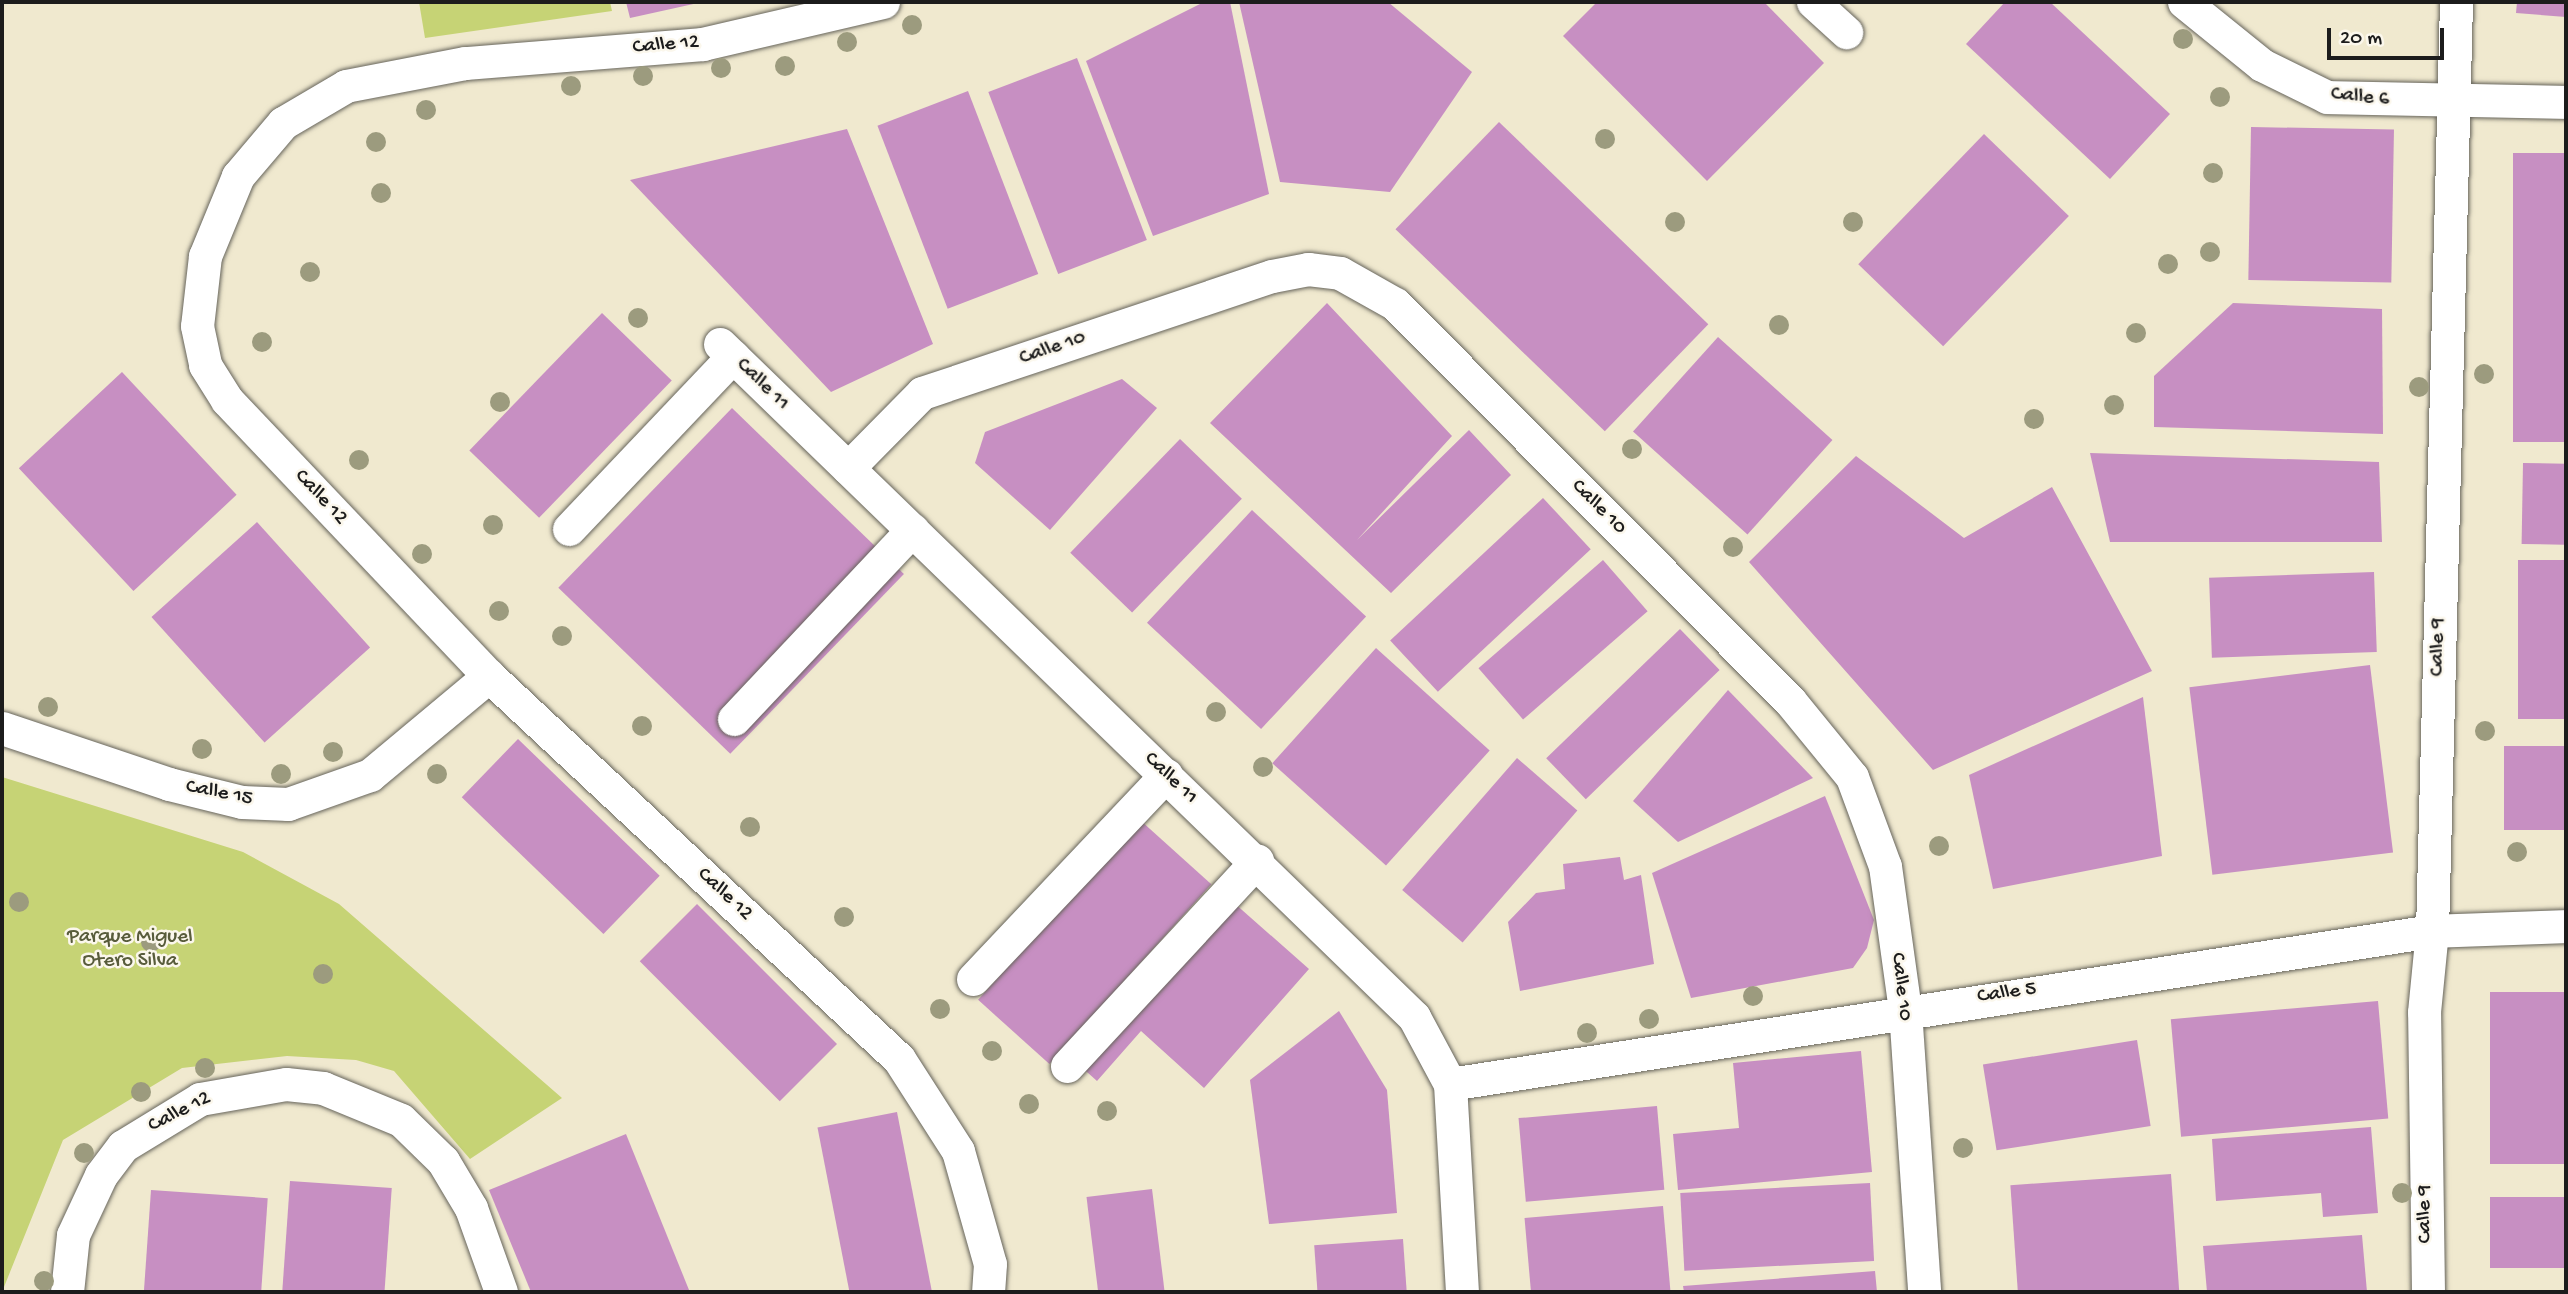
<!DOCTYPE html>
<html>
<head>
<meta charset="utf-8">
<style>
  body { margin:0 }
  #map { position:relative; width:2568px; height:1294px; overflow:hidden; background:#f0e9cf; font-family:"Gochi Hand",sans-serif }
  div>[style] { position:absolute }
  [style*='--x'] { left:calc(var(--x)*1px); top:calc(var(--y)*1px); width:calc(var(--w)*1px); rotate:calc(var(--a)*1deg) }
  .green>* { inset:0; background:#c6d375 }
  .building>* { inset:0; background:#c78fc2; transform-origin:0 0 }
  .roads { filter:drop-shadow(0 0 2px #66645b) drop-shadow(0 0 2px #66645b) }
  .minor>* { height:33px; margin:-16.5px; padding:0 16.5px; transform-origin:16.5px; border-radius:16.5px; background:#fff }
  .trees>* { width:20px; height:20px; margin:-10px; border-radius:50%; background:#9c9b7e }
  span { translate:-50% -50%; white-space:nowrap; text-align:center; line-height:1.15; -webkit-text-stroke:5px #fbf7ec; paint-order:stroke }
  .street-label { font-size:21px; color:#1c1c1c }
  .park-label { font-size:21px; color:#585c3b }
  .frame { position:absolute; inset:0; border:4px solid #1c1c1c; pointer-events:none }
  .scale { position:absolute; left:2327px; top:28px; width:117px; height:32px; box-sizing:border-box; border:4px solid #1c1c1c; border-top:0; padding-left:9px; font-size:21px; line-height:24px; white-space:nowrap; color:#1c1c1c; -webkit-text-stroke:5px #fbf7ec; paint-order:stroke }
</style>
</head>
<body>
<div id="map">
  <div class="green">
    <i style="clip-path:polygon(419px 2px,610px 2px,612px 11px,425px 38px)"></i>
    <i style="clip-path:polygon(2px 777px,243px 852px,339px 904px,562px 1098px,470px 1159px,394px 1071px,356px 1060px,287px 1056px,182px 1068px,63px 1140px,2px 1292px)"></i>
  </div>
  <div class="building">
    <i style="clip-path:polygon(626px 2px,697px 2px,698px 3px,630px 18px)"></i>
    <i style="clip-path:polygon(1204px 2px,1230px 2px,1269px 194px,1153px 236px,1086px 61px)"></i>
    <i style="clip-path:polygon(1239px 2px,1388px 2px,1472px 72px,1390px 192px,1280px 182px)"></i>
    <i style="clip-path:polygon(1597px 2px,1764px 2px,1824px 63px,1707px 181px,1563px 36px)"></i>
    <i style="clip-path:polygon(2005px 2px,2050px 2px,2170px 114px,2110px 179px,1966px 44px)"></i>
    <i style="clip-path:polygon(2517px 2px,2566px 2px,2566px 17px,2516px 13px)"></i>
    <i style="left:1077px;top:58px;width:195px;height:95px;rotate:69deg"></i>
    <i style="left:968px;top:91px;width:196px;height:97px;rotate:69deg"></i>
    <i style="left:1499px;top:122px;width:291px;height:149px;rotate:44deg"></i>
    <i style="left:2251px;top:127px;width:143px;height:153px;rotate:1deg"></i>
    <i style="clip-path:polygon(847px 129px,933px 344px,831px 392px,630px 180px)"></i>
    <i style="left:1984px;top:134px;width:118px;height:181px;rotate:44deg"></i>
    <i style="left:2513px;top:153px;width:53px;height:289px"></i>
    <i style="clip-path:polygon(1327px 303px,1452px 436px,1357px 540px,1469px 430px,1511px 475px,1391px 593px,1210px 423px)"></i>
    <i style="clip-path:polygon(2233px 303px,2382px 309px,2383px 434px,2154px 427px,2154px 376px)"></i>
    <i style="left:602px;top:313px;width:97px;height:191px;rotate:44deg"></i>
    <i style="left:1718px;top:337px;width:154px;height:127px;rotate:42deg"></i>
    <i style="left:122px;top:372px;width:168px;height:141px;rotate:47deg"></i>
    <i style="clip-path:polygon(1122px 379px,1157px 408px,1050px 530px,975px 463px,985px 432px)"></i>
    <i style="left:732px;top:408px;width:239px;height:250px;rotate:44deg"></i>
    <i style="left:1180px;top:439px;width:86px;height:158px;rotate:44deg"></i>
    <i style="clip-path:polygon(2090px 453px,2379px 462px,2382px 542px,2110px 542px)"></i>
    <i style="clip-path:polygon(1856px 456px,1964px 538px,2052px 487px,2152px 671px,1933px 770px,1749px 562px)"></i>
    <i style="left:2523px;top:463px;width:43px;height:81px;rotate:1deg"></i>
    <i style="left:1543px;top:498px;width:70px;height:209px;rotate:47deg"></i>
    <i style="left:1252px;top:510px;width:156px;height:154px;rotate:43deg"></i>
    <i style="left:257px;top:522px;width:169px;height:142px;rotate:48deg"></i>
    <i style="left:1603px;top:560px;width:68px;height:165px;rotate:49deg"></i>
    <i style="left:2518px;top:560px;width:48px;height:159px"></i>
    <i style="left:2374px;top:572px;width:80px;height:165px;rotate:88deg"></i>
    <i style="left:1680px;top:629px;width:57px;height:186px;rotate:46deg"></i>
    <i style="left:1376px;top:648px;width:153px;height:155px;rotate:42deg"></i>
    <i style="left:2370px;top:665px;width:189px;height:182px;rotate:83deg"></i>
    <i style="clip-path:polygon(1728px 690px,1813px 778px,1678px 842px,1633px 801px)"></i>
    <i style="clip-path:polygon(2143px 697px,2162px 856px,1993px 889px,1969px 775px)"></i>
    <i style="left:518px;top:739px;width:197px;height:81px;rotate:44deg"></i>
    <i style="left:2566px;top:746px;width:84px;height:62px;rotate:90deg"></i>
    <i style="left:1517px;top:758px;width:80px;height:175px;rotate:41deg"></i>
    <i style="clip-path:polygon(1825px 796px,1874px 920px,1867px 948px,1853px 968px,1691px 998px,1652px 873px)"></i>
    <i style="left:1140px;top:820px;width:96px;height:242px;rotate:42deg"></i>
    <i style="clip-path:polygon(1620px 857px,1624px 880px,1641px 875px,1654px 964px,1520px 991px,1508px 922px,1536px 893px,1565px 889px,1563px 864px)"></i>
    <i style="clip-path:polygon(1216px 887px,1309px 969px,1204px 1088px,1141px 1031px,1097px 1081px,1068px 1055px)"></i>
    <i style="left:697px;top:904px;width:198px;height:81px;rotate:45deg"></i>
    <i style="left:2566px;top:992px;width:172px;height:76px;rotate:90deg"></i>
    <i style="left:2378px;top:1001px;width:118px;height:208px;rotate:85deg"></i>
    <i style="clip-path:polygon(1339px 1011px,1387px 1090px,1397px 1213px,1269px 1224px,1250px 1080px)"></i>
    <i style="left:2137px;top:1040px;width:87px;height:156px;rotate:81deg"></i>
    <i style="clip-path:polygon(1861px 1051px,1872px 1172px,1678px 1190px,1673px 1134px,1739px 1128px,1733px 1063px)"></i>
    <i style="left:1657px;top:1106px;width:84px;height:139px;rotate:85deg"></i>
    <i style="left:897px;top:1112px;width:183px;height:81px;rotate:79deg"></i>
    <i style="clip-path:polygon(2371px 1127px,2378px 1213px,2323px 1217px,2321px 1193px,2216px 1201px,2212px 1139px)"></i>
    <i style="clip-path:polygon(626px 1134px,689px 1290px,531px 1292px,489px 1190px)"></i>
    <i style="left:2171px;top:1174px;width:118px;height:161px;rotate:86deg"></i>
    <i style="left:290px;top:1181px;width:102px;height:111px;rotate:4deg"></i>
    <i style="left:1870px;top:1183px;width:78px;height:190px;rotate:87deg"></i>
    <i style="left:1152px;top:1189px;width:104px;height:66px;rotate:83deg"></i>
    <i style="left:151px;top:1190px;width:117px;height:102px;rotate:4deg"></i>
    <i style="left:2566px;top:1197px;width:71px;height:76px;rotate:90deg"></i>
    <i style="left:1663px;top:1206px;width:85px;height:139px;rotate:85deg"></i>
    <i style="clip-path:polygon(2362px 1235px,2367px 1292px,2207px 1292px,2203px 1246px)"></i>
    <i style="left:1403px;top:1239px;width:53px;height:89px;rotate:86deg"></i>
    <i style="clip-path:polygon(1875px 1271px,1877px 1292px,1684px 1292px,1683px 1286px)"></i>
  </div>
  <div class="roads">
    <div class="minor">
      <i style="--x:883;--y:2;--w:185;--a:166.9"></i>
      <i style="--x:703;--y:44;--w:239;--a:175.4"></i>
      <i style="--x:465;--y:63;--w:121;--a:169.1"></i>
      <i style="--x:346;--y:86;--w:73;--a:149.6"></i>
      <i style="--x:283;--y:123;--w:70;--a:130.3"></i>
      <i style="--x:238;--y:176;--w:87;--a:112.4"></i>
      <i style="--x:205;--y:256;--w:70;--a:96.5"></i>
      <i style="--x:197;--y:326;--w:40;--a:78"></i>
      <i style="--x:205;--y:365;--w:41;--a:57.8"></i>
      <i style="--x:227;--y:400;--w:381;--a:46.5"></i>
      <i style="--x:489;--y:676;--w:561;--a:43.05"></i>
      <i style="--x:899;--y:1059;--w:109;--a:57.3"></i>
      <i style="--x:958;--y:1151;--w:117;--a:74.2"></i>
      <i style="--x:990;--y:1264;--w:28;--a:94"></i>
      <i style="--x:1813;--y:2;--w:45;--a:42.3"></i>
      <i style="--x:2184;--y:2;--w:100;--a:38.9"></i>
      <i style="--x:2262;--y:65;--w:72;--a:26.2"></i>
      <i style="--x:2327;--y:97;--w:239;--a:1.2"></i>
      <i style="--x:720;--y:344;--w:967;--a:44.12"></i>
      <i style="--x:1414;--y:1017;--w:76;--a:61.8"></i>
      <i style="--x:1450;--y:1084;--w:208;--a:86.7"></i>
      <i style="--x:848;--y:468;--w:105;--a:-45.4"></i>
      <i style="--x:922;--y:393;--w:369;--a:-18.5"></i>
      <i style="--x:1272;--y:276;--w:37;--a:-11"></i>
      <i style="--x:1308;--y:269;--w:32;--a:7"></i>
      <i style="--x:1340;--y:273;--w:63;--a:29.4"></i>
      <i style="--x:1395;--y:304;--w:560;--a:45.14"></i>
      <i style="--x:1790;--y:701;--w:98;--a:50.8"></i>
      <i style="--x:1852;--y:777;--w:95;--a:69.7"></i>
      <i style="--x:1885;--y:866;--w:145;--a:82.1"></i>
      <i style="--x:1905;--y:1010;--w:283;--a:86.1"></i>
      <i style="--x:569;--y:529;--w:238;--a:-46.5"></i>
      <i style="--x:734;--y:719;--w:260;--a:-46.7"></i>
      <i style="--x:2;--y:728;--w:176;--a:18.5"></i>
      <i style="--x:169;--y:784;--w:75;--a:13.9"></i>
      <i style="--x:242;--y:802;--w:46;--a:2.5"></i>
      <i style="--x:288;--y:804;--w:87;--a:-19.5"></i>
      <i style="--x:370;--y:775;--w:155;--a:-39.8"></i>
      <i style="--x:973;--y:979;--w:281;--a:-46.6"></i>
      <i style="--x:1067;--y:1066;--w:280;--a:-47.2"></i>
      <i style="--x:1450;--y:1084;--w:994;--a:-8.86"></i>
      <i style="--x:2432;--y:931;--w:134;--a:-2.1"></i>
      <i style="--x:67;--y:1292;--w:57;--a:-84"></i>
      <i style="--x:73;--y:1235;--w:66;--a:-65"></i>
      <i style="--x:101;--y:1175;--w:36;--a:-53"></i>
      <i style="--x:123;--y:1146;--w:90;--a:-31.4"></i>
      <i style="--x:200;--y:1099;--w:87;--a:-9.9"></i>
      <i style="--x:286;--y:1084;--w:37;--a:6"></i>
      <i style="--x:323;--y:1088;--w:84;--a:22.3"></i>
      <i style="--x:401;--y:1120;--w:59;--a:44.3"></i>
      <i style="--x:443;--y:1161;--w:55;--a:59.2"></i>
      <i style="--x:471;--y:1208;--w:89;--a:70.3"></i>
      <i style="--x:2428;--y:1292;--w:280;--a:-90.8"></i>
      <i style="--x:2424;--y:1012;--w:81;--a:-84.4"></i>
      <i style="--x:2432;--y:931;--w:929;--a:-88.52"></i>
    </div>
  </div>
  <div class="trees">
    <i style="left:912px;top:25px"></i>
    <i style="left:2183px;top:39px"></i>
    <i style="left:847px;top:42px"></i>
    <i style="left:785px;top:66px"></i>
    <i style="left:721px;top:68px"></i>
    <i style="left:643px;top:76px"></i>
    <i style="left:571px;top:86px"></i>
    <i style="left:2220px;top:97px"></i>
    <i style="left:426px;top:110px"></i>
    <i style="left:1605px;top:139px"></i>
    <i style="left:376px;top:142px"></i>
    <i style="left:2213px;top:173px"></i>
    <i style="left:381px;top:193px"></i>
    <i style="left:1675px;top:222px"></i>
    <i style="left:1853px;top:222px"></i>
    <i style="left:2210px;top:252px"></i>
    <i style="left:2168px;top:264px"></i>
    <i style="left:310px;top:272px"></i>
    <i style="left:638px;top:318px"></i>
    <i style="left:1779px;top:325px"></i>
    <i style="left:2136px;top:333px"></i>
    <i style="left:262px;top:342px"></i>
    <i style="left:2484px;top:374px"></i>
    <i style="left:2419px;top:387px"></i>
    <i style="left:500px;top:402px"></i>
    <i style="left:2114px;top:405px"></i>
    <i style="left:2034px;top:419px"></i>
    <i style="left:1632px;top:449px"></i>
    <i style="left:359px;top:460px"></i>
    <i style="left:493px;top:525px"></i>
    <i style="left:1733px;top:547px"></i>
    <i style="left:422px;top:554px"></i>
    <i style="left:499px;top:611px"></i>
    <i style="left:562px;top:636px"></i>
    <i style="left:48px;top:707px"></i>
    <i style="left:1216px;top:712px"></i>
    <i style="left:642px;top:726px"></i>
    <i style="left:2485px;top:731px"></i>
    <i style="left:202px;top:749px"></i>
    <i style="left:333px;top:752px"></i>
    <i style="left:1263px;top:767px"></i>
    <i style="left:281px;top:774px"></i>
    <i style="left:437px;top:774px"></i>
    <i style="left:750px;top:827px"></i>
    <i style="left:1939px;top:846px"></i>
    <i style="left:2517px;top:852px"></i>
    <i style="left:19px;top:902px"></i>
    <i style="left:844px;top:917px"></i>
    <i style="left:151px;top:942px"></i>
    <i style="left:323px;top:974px"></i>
    <i style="left:1753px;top:996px"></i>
    <i style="left:940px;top:1009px"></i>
    <i style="left:1649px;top:1019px"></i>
    <i style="left:1587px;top:1033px"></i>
    <i style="left:992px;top:1051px"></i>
    <i style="left:205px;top:1068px"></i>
    <i style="left:141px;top:1092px"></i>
    <i style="left:1029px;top:1104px"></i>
    <i style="left:1107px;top:1111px"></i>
    <i style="left:1963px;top:1148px"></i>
    <i style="left:84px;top:1153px"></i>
    <i style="left:2402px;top:1193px"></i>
    <i style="left:44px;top:1281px"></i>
  </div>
  <div class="street-label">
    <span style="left:666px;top:46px;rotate:-5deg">Calle 12</span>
    <span style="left:2360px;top:98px;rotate:6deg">Calle 6</span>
    <span style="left:1053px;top:349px;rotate:-19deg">Calle 10</span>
    <span style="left:762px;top:385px;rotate:44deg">Calle 11</span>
    <span style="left:320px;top:498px;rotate:47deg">Calle 12</span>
    <span style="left:1598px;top:508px;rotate:45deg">Calle 10</span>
    <span style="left:2439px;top:647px;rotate:-89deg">Calle 9</span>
    <span style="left:1170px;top:779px;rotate:44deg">Calle 11</span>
    <span style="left:219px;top:794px;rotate:11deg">Calle 15</span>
    <span style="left:724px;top:895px;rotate:43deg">Calle 12</span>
    <span style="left:1900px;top:987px;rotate:83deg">Calle 10</span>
    <span style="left:2007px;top:994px;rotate:-8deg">Calle 5</span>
    <span style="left:180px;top:1113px;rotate:-27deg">Calle 12</span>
    <span style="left:2426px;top:1214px;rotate:-91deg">Calle 9</span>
  </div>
  <div class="park-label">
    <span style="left:130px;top:950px">Parque Miguel<br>Otero Silva</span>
  </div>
  <div class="frame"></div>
  <div class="scale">20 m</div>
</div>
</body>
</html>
